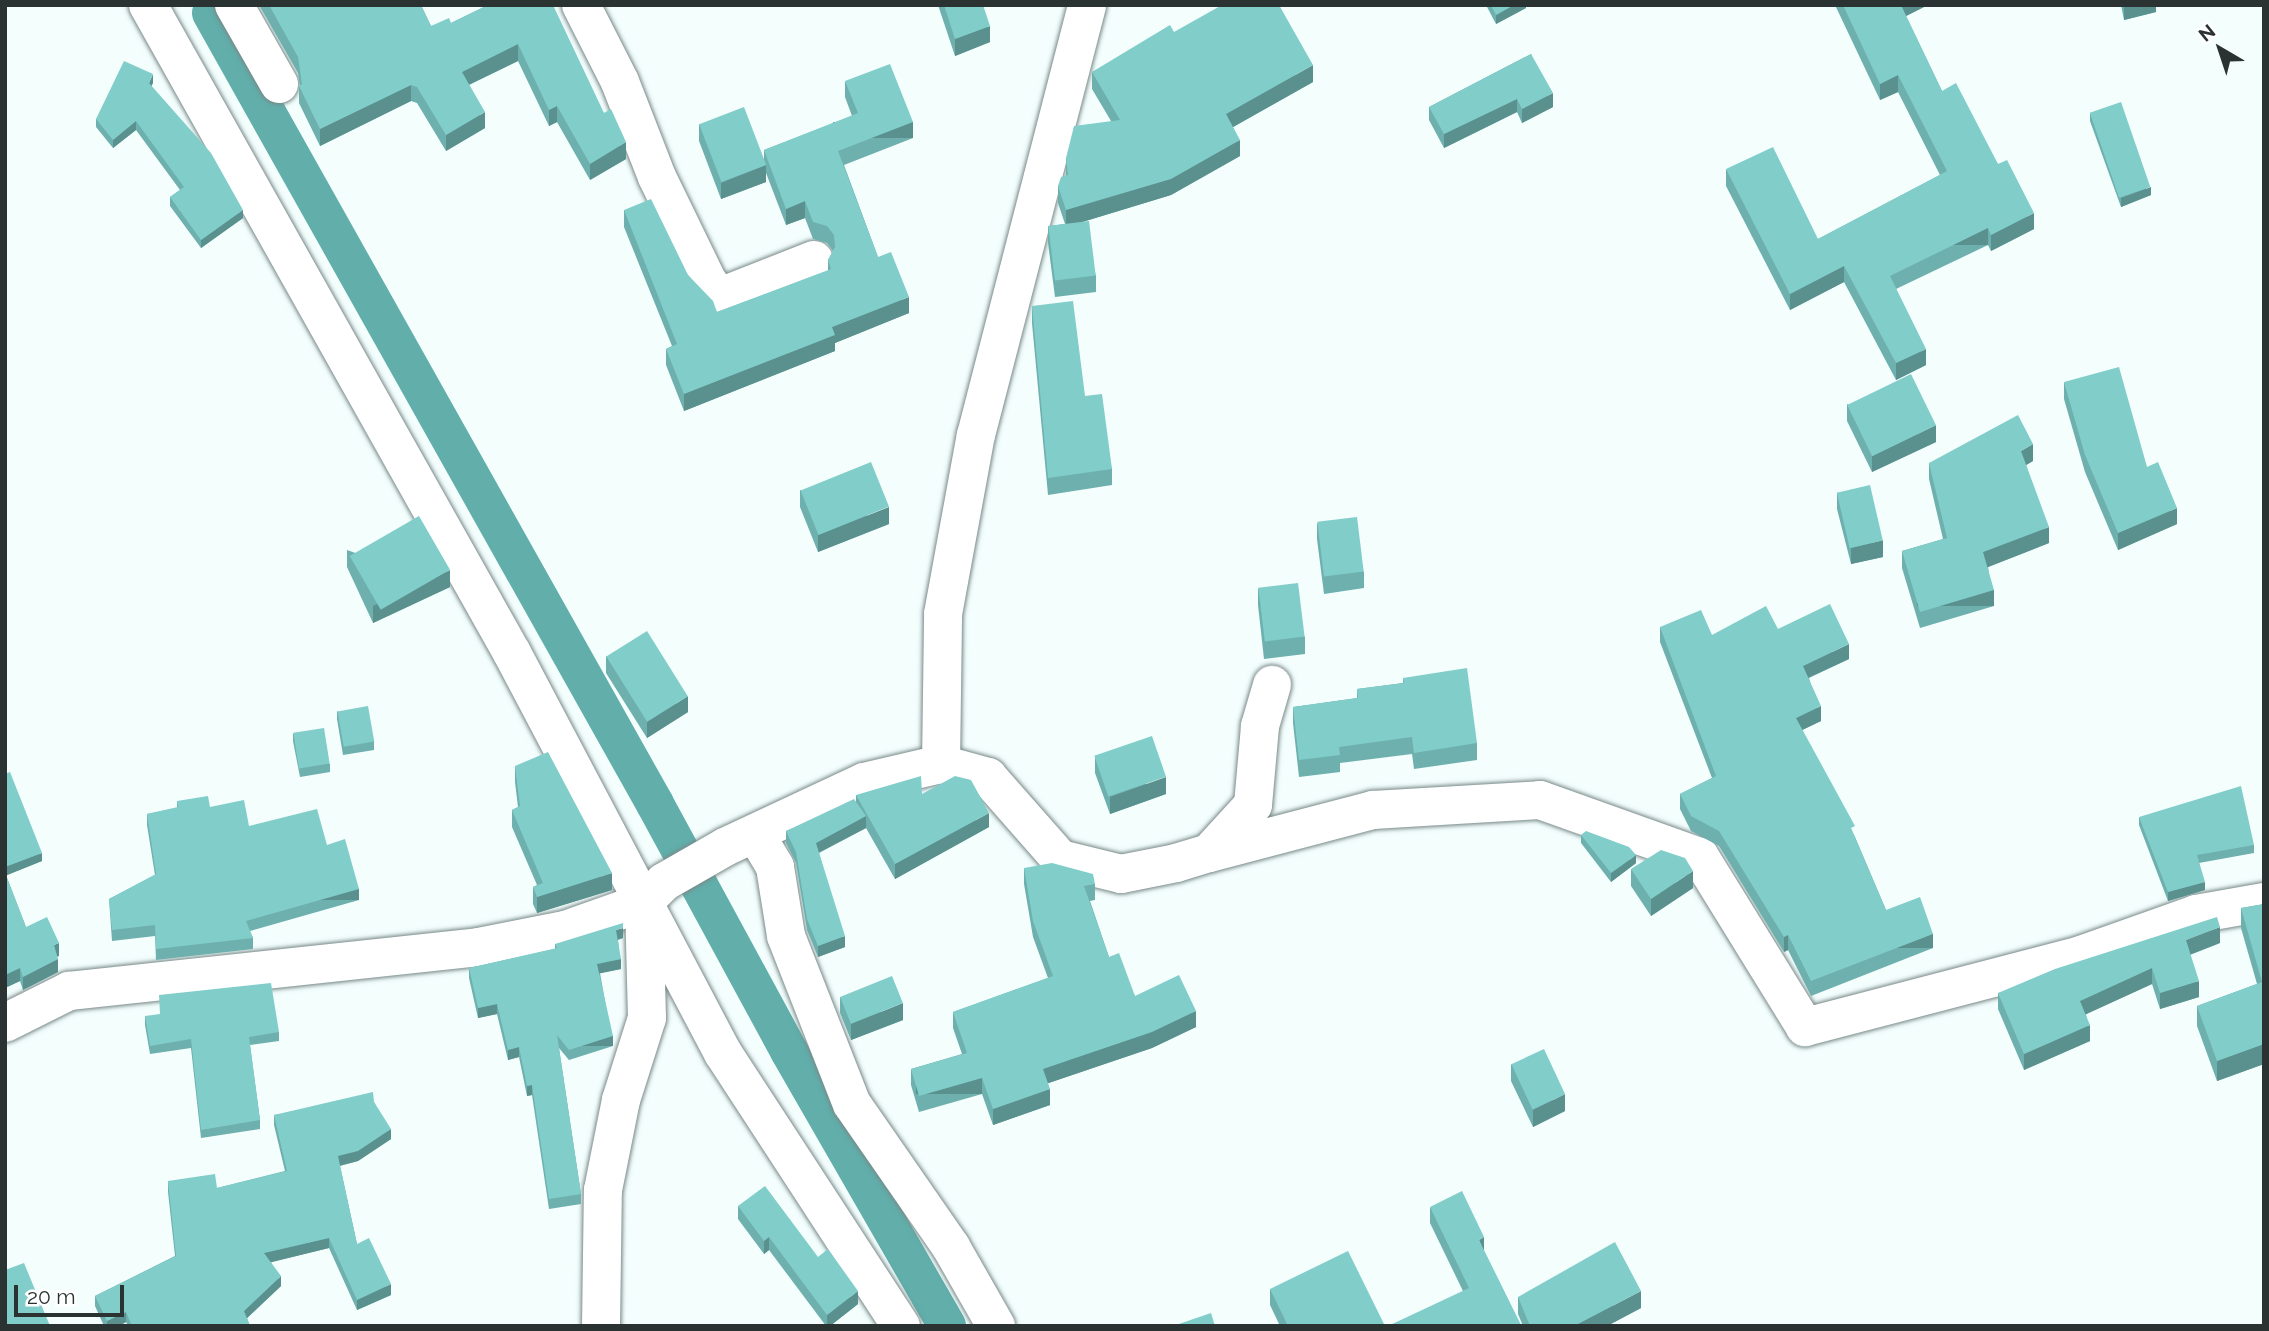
<!DOCTYPE html>
<html>
<head>
<meta charset="utf-8">
<style>
  body { margin:0 }
  #map { position:relative; width:2269px; height:1331px; overflow:hidden; background:#f3fefd; font-family:Raleway,sans-serif }
  div>[style] { position:absolute }
  [style*='--x'] { left:calc(var(--x)*1px); top:calc(var(--y)*1px); width:calc(var(--w)*1px); rotate:calc(var(--a)*1deg) }
  .canal>* { height:38px; margin:-19px; padding:0 19px; transform-origin:19px; border-radius:19px; background:#61aeab }
  .roads { filter:drop-shadow(0 0 2px #788988) drop-shadow(0 0 2px #788988) }
  .street>* { height:38px; margin:-19px; padding:0 19px; transform-origin:19px; border-radius:19px; background:#fff }
  .wall>* { inset:0; background:#6eb0ae }
  .shaded-wall>* { inset:0; background:#5a908d; transform-origin:0 0 }
  .building>* { inset:0; background:#80cdca; transform-origin:0 0 }
  span { translate:-50% -50%; white-space:nowrap; text-align:center; line-height:1.15; -webkit-text-stroke:5px #fff; paint-order:stroke }
  .frame { position:absolute; inset:0; border:7px solid #2b3232; pointer-events:none }
  .north { position:absolute; left:2185px; top:14px; width:70px; height:70px; -webkit-text-stroke:5px #fff; paint-order:stroke; rotate:321deg; font-size:19px; font-weight:700; line-height:28px; text-align:center; color:#2b3232 }
  .north::after { content:''; display:block; margin:auto; width:24px; height:32px; background:#2b3232; clip-path:polygon(50% 0,100% 100%,50% 72%,0 100%) }
  .scale { position:absolute; left:14px; top:1285px; width:110px; height:32px; box-sizing:border-box; border:4px solid #2b3232; border-top:0; padding-left:9px; font-size:21px; line-height:24px; white-space:nowrap; color:#2b3232; -webkit-text-stroke:5px #fff; paint-order:stroke }
</style>
</head>
<body>
<div id="map">
  <div class="canal">
    <i style="--x:211;--y:13;--w:907;--a:60.69"></i>
    <i style="--x:655;--y:804;--w:281;--a:61.5"></i>
    <i style="--x:789;--y:1051;--w:317;--a:60.1"></i>
  </div>
  <div class="roads">
    <div class="street">
      <i style="--x:148;--y:5;--w:743;--a:60.68"></i>
      <i style="--x:512;--y:653;--w:452;--a:62.2"></i>
      <i style="--x:723;--y:1053;--w:326;--a:56.9"></i>
      <i style="--x:234;--y:5;--w:91;--a:60.3"></i>
      <i style="--x:581;--y:5;--w:86;--a:63.1"></i>
      <i style="--x:620;--y:82;--w:102;--a:68.7"></i>
      <i style="--x:657;--y:177;--w:117;--a:64.1"></i>
      <i style="--x:708;--y:282;--w:19;--a:51"></i>
      <i style="--x:720;--y:297;--w:101;--a:-21.5"></i>
      <i style="--x:941;--y:764;--w:49;--a:15.5"></i>
      <i style="--x:988;--y:777;--w:109;--a:48.7"></i>
      <i style="--x:1060;--y:859;--w:63;--a:13.8"></i>
      <i style="--x:1121;--y:874;--w:56;--a:-11.3"></i>
      <i style="--x:1176;--y:863;--w:34;--a:-17"></i>
      <i style="--x:1209;--y:853;--w:65;--a:-47.5"></i>
      <i style="--x:1253;--y:805;--w:79;--a:-84.9"></i>
      <i style="--x:1260;--y:726;--w:43;--a:-73.7"></i>
      <i style="--x:756;--y:835;--w:37;--a:59"></i>
      <i style="--x:775;--y:867;--w:70;--a:80.9"></i>
      <i style="--x:786;--y:936;--w:180;--a:68.6"></i>
      <i style="--x:852;--y:1104;--w:174;--a:55.3"></i>
      <i style="--x:951;--y:1247;--w:91;--a:60.3"></i>
      <i style="--x:1209;--y:853;--w:170;--a:-14.7"></i>
      <i style="--x:1373;--y:810;--w:167;--a:-3.4"></i>
      <i style="--x:1540;--y:800;--w:170;--a:19.6"></i>
      <i style="--x:1700;--y:857;--w:200;--a:58.3"></i>
      <i style="--x:1805;--y:1027;--w:285;--a:-14.6"></i>
      <i style="--x:2081;--y:955;--w:122;--a:-19.6"></i>
      <i style="--x:2196;--y:914;--w:69;--a:-10"></i>
      <i style="--x:5;--y:1023;--w:72;--a:-26.6"></i>
      <i style="--x:69;--y:991;--w:412;--a:-6.1"></i>
      <i style="--x:479;--y:947;--w:88;--a:-11.2"></i>
      <i style="--x:565;--y:930;--w:84;--a:-19.5"></i>
      <i style="--x:601;--y:1326;--w:136;--a:-89.2"></i>
      <i style="--x:603;--y:1190;--w:92;--a:-78.7"></i>
      <i style="--x:621;--y:1100;--w:86;--a:-72.4"></i>
      <i style="--x:647;--y:1018;--w:116;--a:-91.5"></i>
      <i style="--x:644;--y:902;--w:28;--a:-45"></i>
      <i style="--x:664;--y:882;--w:70;--a:-29.8"></i>
      <i style="--x:725;--y:847;--w:153;--a:-25.1"></i>
      <i style="--x:864;--y:782;--w:79;--a:-13.2"></i>
      <i style="--x:941;--y:764;--w:150;--a:-89.2"></i>
      <i style="--x:943;--y:614;--w:182;--a:-79.6"></i>
      <i style="--x:976;--y:435;--w:444;--a:-75.5"></i>
    </div>
  </div>
  <div class="wall">
    <i style="clip-path:polygon(259px 5px,421px 5px,431px 26px,451px 23px,488px 5px,604px 113px,626px 159px,590px 180px,557px 122px,549px 126px,518px 61px,469px 85px,485px 128px,446px 151px,417px 103px,411px 101px,320px 146px,299px 103px,299px 86px,300px 86px,298px 73px)"></i>
    <i style="clip-path:polygon(938px 5px,983px 5px,990px 42px,955px 56px)"></i>
    <i style="clip-path:polygon(1486px 5px,1526px 5px,1526px 8px,1496px 24px)"></i>
    <i style="clip-path:polygon(1835px 5px,1928px 5px,1906px 16px,1942px 91px,1998px 164px,2034px 229px,1991px 251px,1988px 245px,1896px 289px,1926px 365px,1896px 380px,1844px 282px,1790px 310px,1726px 186px,1726px 169px,1818px 239px,1940px 175px,1898px 92px,1880px 100px)"></i>
    <i style="clip-path:polygon(2121px 5px,2156px 5px,2156px 12px,2124px 20px)"></i>
    <i style="clip-path:polygon(1174px 32px,1313px 82px,1233px 127px,1240px 156px,1171px 195px,1082px 222px,1096px 276px,1096px 292px,1055px 297px,1048px 243px,1048px 226px,1065px 224px,1058px 203px,1058px 186px,1066px 175px,1066px 158px,1111px 121px,1092px 89px,1092px 72px)"></i>
    <i style="clip-path:polygon(1531px 54px,1553px 107px,1522px 123px,1517px 112px,1444px 148px,1429px 120px,1429px 107px)"></i>
    <i style="clip-path:polygon(845px 81px,913px 138px,844px 165px,878px 257px,909px 313px,835px 343px,835px 351px,684px 411px,666px 365px,666px 349px,672px 346px,624px 227px,624px 210px,688px 275px,717px 312px,828px 271px,828px 260px,833px 251px,827px 243px,813px 239px,805px 218px,786px 225px,766px 173px,766px 182px,721px 199px,699px 141px,699px 124px,764px 159px,764px 150px,852px 116px,845px 97px)"></i>
    <i style="clip-path:polygon(153px 83px,151px 86px,243px 218px,201px 248px,170px 206px,170px 197px,180px 190px,136px 130px,113px 148px,96px 127px,96px 119px)"></i>
    <i style="clip-path:polygon(2090px 113px,2151px 195px,2121px 207px,2090px 121px)"></i>
    <i style="clip-path:polygon(1032px 306px,1085px 396px,1112px 469px,1112px 485px,1048px 495px,1032px 323px)"></i>
    <i style="clip-path:polygon(2064px 382px,2147px 467px,2177px 524px,2118px 550px,2085px 472px,2064px 399px)"></i>
    <i style="clip-path:polygon(1847px 404px,1936px 442px,1872px 472px,1847px 421px)"></i>
    <i style="clip-path:polygon(2033px 461px,2026px 465px,2049px 543px,1988px 567px,1994px 606px,1920px 628px,1902px 568px,1902px 551px,1943px 539px,1929px 479px,1929px 463px)"></i>
    <i style="clip-path:polygon(800px 490px,889px 524px,818px 552px,800px 507px)"></i>
    <i style="clip-path:polygon(1837px 492px,1883px 557px,1851px 564px,1837px 509px)"></i>
    <i style="clip-path:polygon(1317px 523px,1364px 572px,1364px 588px,1324px 594px,1317px 539px)"></i>
    <i style="clip-path:polygon(347px 550px,450px 587px,373px 623px,347px 567px)"></i>
    <i style="clip-path:polygon(1258px 588px,1305px 637px,1305px 654px,1264px 659px,1258px 605px)"></i>
    <i style="clip-path:polygon(1660px 627px,1712px 635px,1778px 629px,1849px 659px,1809px 678px,1821px 721px,1802px 730px,1855px 837px,1886px 910px,1933px 948px,1811px 996px,1788px 950px,1784px 952px,1719px 846px,1691px 831px,1680px 809px,1680px 794px,1712px 778px,1660px 642px)"></i>
    <i style="clip-path:polygon(606px 656px,688px 712px,647px 738px,606px 673px)"></i>
    <i style="clip-path:polygon(1403px 678px,1477px 743px,1477px 760px,1414px 769px,1412px 754px,1340px 763px,1340px 772px,1299px 777px,1293px 723px,1293px 707px,1357px 698px,1357px 689px,1403px 683px)"></i>
    <i style="clip-path:polygon(337px 711px,374px 741px,374px 750px,343px 755px,337px 719px)"></i>
    <i style="clip-path:polygon(293px 733px,330px 764px,330px 772px,300px 777px,293px 741px)"></i>
    <i style="clip-path:polygon(1095px 757px,1166px 794px,1110px 814px,1095px 773px)"></i>
    <i style="clip-path:polygon(515px 766px,612px 890px,537px 913px,533px 904px,533px 887px,537px 885px,512px 827px,512px 810px,518px 807px,515px 782px)"></i>
    <i style="clip-path:polygon(5px 774px,42px 861px,6px 875px,26px 927px,59px 956px,57px 956px,58px 972px,23px 990px,20px 981px,5px 988px)"></i>
    <i style="clip-path:polygon(922px 794px,989px 827px,895px 879px,866px 828px,819px 853px,845px 947px,818px 957px,807px 930px,796px 863px,786px 843px,786px 831px,856px 803px,856px 795px)"></i>
    <i style="clip-path:polygon(177px 801px,210px 807px,249px 826px,327px 845px,359px 900px,250px 931px,253px 938px,253px 949px,156px 960px,155px 936px,112px 941px,109px 899px,155px 875px,147px 825px,147px 814px,177px 808px)"></i>
    <i style="clip-path:polygon(2139px 817px,2254px 845px,2254px 853px,2199px 863px,2205px 890px,2168px 901px,2139px 825px)"></i>
    <i style="clip-path:polygon(1581px 835px,1636px 863px,1611px 882px,1581px 843px)"></i>
    <i style="clip-path:polygon(1024px 868px,1095px 884px,1095px 900px,1090px 901px,1109px 957px,1135px 996px,1196px 1027px,1152px 1048px,1048px 1083px,1050px 1105px,993px 1125px,982px 1094px,919px 1112px,911px 1085px,911px 1069px,962px 1054px,953px 1028px,953px 1012px,1048px 978px,1033px 937px,1024px 884px)"></i>
    <i style="clip-path:polygon(1631px 869px,1693px 888px,1651px 916px,1631px 886px)"></i>
    <i style="clip-path:polygon(2264px 904px,2264px 1064px,2217px 1081px,2197px 1026px,2197px 1006px,2257px 984px,2241px 928px,2241px 908px)"></i>
    <i style="clip-path:polygon(623px 938px,618px 940px,621px 969px,600px 973px,613px 1046px,569px 1060px,559px 1048px,581px 1194px,581px 1204px,549px 1209px,532px 1095px,527px 1096px,519px 1057px,508px 1060px,497px 1014px,478px 1018px,469px 978px,469px 968px,555px 949px,555px 944px)"></i>
    <i style="clip-path:polygon(2220px 943px,2190px 955px,2199px 997px,2160px 1009px,2152px 984px,2086px 1014px,2090px 1041px,2024px 1070px,1998px 1009px,1998px 993px)"></i>
    <i style="clip-path:polygon(840px 997px,903px 1020px,851px 1040px,840px 1013px)"></i>
    <i style="clip-path:polygon(145px 1016px,279px 1032px,279px 1041px,250px 1045px,260px 1120px,260px 1129px,201px 1138px,191px 1048px,150px 1054px,145px 1025px)"></i>
    <i style="clip-path:polygon(1511px 1064px,1565px 1111px,1533px 1127px,1511px 1081px)"></i>
    <i style="clip-path:polygon(374px 1102px,391px 1139px,358px 1161px,340px 1166px,357px 1244px,391px 1295px,357px 1310px,329px 1248px,271px 1262px,281px 1286px,247px 1318px,250px 1326px,128px 1326px,126px 1322px,119px 1326px,104px 1326px,95px 1306px,95px 1296px,175px 1256px,168px 1192px,168px 1181px,217px 1188px,285px 1171px,274px 1125px,274px 1115px)"></i>
    <i style="clip-path:polygon(738px 1206px,858px 1304px,830px 1326px,826px 1326px,769px 1250px,764px 1254px,738px 1219px)"></i>
    <i style="clip-path:polygon(1430px 1207px,1484px 1251px,1521px 1326px,1463px 1291px,1430px 1223px)"></i>
    <i style="clip-path:polygon(1270px 1289px,1385px 1326px,1280px 1326px,1270px 1305px)"></i>
    <i style="clip-path:polygon(1518px 1297px,1641px 1308px,1607px 1326px,1523px 1326px,1518px 1314px)"></i>
  </div>
  <div class="shaded-wall">
    <i style="clip-path:polygon(1514px 5px,1526px 5px,1526px 8px,1496px 24px,1496px 15px)"></i>
    <i style="clip-path:polygon(1900px 5px,1928px 5px,1900px 19px)"></i>
    <i style="clip-path:polygon(2124px 5px,2156px 5px,2156px 12px,2124px 20px)"></i>
    <i style="clip-path:polygon(990px 26px,990px 42px,955px 56px,955px 39px)"></i>
    <i style="clip-path:polygon(518px 44px,518px 61px,462px 88px,462px 72px)"></i>
    <i style="clip-path:polygon(1313px 65px,1313px 82px,1226px 131px,1226px 114px)"></i>
    <i style="clip-path:polygon(153px 74px,153px 83px,149px 91px,149px 83px)"></i>
    <i style="clip-path:polygon(1898px 75px,1898px 92px,1880px 100px,1880px 84px)"></i>
    <i style="clip-path:polygon(411px 85px,411px 101px,320px 146px,320px 129px)"></i>
    <i style="clip-path:polygon(1553px 93px,1553px 107px,1522px 123px,1522px 109px)"></i>
    <i style="clip-path:polygon(1517px 99px,1517px 112px,1444px 148px,1444px 134px)"></i>
    <i style="clip-path:polygon(557px 106px,557px 122px,549px 126px,549px 110px)"></i>
    <i style="clip-path:polygon(485px 112px,485px 128px,446px 151px,446px 135px)"></i>
    <i style="clip-path:polygon(136px 121px,136px 130px,113px 148px,113px 140px)"></i>
    <i style="left:913px;top:122px;width:16px;height:80px;rotate:90deg"></i>
    <i style="clip-path:polygon(1240px 140px,1240px 156px,1171px 195px,1066px 227px,1066px 210px)"></i>
    <i style="clip-path:polygon(626px 142px,626px 159px,590px 180px,590px 164px)"></i>
    <i style="clip-path:polygon(766px 165px,766px 182px,721px 199px,721px 183px)"></i>
    <i style="clip-path:polygon(2151px 187px,2151px 195px,2121px 207px,2121px 198px)"></i>
    <i style="clip-path:polygon(805px 201px,805px 218px,786px 225px,786px 209px)"></i>
    <i style="clip-path:polygon(243px 210px,243px 218px,201px 248px,201px 240px)"></i>
    <i style="clip-path:polygon(2034px 213px,2034px 229px,1991px 251px,1991px 235px)"></i>
    <i style="left:1988px;top:228px;width:17px;height:109px;rotate:90deg"></i>
    <i style="clip-path:polygon(1844px 266px,1844px 282px,1790px 310px,1790px 294px)"></i>
    <i style="clip-path:polygon(909px 297px,909px 313px,835px 343px,835px 351px,684px 411px,684px 394px,832px 327px)"></i>
    <i style="clip-path:polygon(1926px 349px,1926px 365px,1896px 380px,1896px 363px)"></i>
    <i style="clip-path:polygon(1936px 425px,1936px 442px,1872px 472px,1872px 456px)"></i>
    <i style="clip-path:polygon(2033px 444px,2033px 461px,2021px 468px,2021px 451px)"></i>
    <i style="clip-path:polygon(889px 507px,889px 524px,818px 552px,818px 535px)"></i>
    <i style="clip-path:polygon(2177px 508px,2177px 524px,2118px 550px,2118px 533px)"></i>
    <i style="clip-path:polygon(2049px 527px,2049px 543px,1983px 569px,1983px 552px)"></i>
    <i style="clip-path:polygon(1883px 540px,1883px 557px,1851px 564px,1851px 548px)"></i>
    <i style="clip-path:polygon(450px 570px,450px 587px,373px 623px,373px 606px)"></i>
    <i style="left:1994px;top:590px;width:16px;height:77px;rotate:90deg"></i>
    <i style="clip-path:polygon(1849px 644px,1849px 659px,1803px 680px,1803px 666px)"></i>
    <i style="clip-path:polygon(688px 696px,688px 712px,647px 738px,647px 722px)"></i>
    <i style="clip-path:polygon(1821px 706px,1821px 721px,1796px 733px,1796px 718px)"></i>
    <i style="clip-path:polygon(1166px 777px,1166px 794px,1110px 814px,1110px 797px)"></i>
    <i style="clip-path:polygon(989px 813px,989px 827px,895px 879px,895px 864px)"></i>
    <i style="clip-path:polygon(866px 816px,866px 828px,816px 854px,816px 843px)"></i>
    <i style="clip-path:polygon(42px 853px,42px 861px,5px 876px,5px 867px)"></i>
    <i style="clip-path:polygon(1636px 855px,1636px 863px,1611px 882px,1611px 873px)"></i>
    <i style="clip-path:polygon(1693px 871px,1693px 888px,1651px 916px,1651px 899px)"></i>
    <i style="clip-path:polygon(612px 873px,612px 890px,537px 913px,537px 897px)"></i>
    <i style="clip-path:polygon(2205px 882px,2205px 890px,2168px 901px,2168px 892px)"></i>
    <i style="left:359px;top:889px;width:11px;height:117px;rotate:90deg"></i>
    <i style="clip-path:polygon(2220px 927px,2220px 943px,2186px 956px,2186px 940px)"></i>
    <i style="clip-path:polygon(623px 928px,623px 938px,616px 940px,616px 930px)"></i>
    <i style="left:1933px;top:934px;width:14px;height:131px;rotate:90deg"></i>
    <i style="clip-path:polygon(1788px 935px,1788px 950px,1784px 952px,1784px 937px)"></i>
    <i style="clip-path:polygon(845px 936px,845px 947px,818px 957px,818px 946px)"></i>
    <i style="clip-path:polygon(59px 943px,59px 956px,54px 958px,54px 945px)"></i>
    <i style="clip-path:polygon(58px 959px,58px 972px,23px 990px,23px 977px)"></i>
    <i style="clip-path:polygon(621px 959px,621px 969px,597px 974px,597px 964px)"></i>
    <i style="clip-path:polygon(20px 968px,20px 981px,5px 988px,5px 975px)"></i>
    <i style="clip-path:polygon(2152px 968px,2152px 984px,2080px 1017px,2080px 1001px)"></i>
    <i style="clip-path:polygon(2199px 981px,2199px 997px,2160px 1009px,2160px 993px)"></i>
    <i style="clip-path:polygon(903px 1003px,903px 1020px,851px 1040px,851px 1024px)"></i>
    <i style="clip-path:polygon(497px 1004px,497px 1014px,478px 1018px,478px 1008px)"></i>
    <i style="clip-path:polygon(1196px 1011px,1196px 1027px,1152px 1048px,1043px 1085px,1043px 1069px)"></i>
    <i style="clip-path:polygon(2090px 1025px,2090px 1041px,2024px 1070px,2024px 1054px)"></i>
    <i style="left:613px;top:1036px;width:10px;height:46px;rotate:90deg"></i>
    <i style="clip-path:polygon(2264px 1044px,2264px 1064px,2217px 1081px,2217px 1061px)"></i>
    <i style="clip-path:polygon(519px 1047px,519px 1057px,508px 1060px,508px 1050px)"></i>
    <i style="left:982px;top:1078px;width:16px;height:66px;rotate:90deg"></i>
    <i style="clip-path:polygon(532px 1085px,532px 1095px,527px 1096px,527px 1086px)"></i>
    <i style="clip-path:polygon(1050px 1089px,1050px 1105px,993px 1125px,993px 1109px)"></i>
    <i style="clip-path:polygon(1565px 1094px,1565px 1111px,1533px 1127px,1533px 1110px)"></i>
    <i style="clip-path:polygon(391px 1129px,391px 1139px,358px 1161px,338px 1166px,338px 1156px)"></i>
    <i style="clip-path:polygon(769px 1237px,769px 1250px,764px 1254px,764px 1241px)"></i>
    <i style="clip-path:polygon(1484px 1237px,1484px 1253px,1479px 1240px)"></i>
    <i style="clip-path:polygon(329px 1238px,329px 1248px,264px 1264px,264px 1253px)"></i>
    <i style="clip-path:polygon(281px 1276px,281px 1286px,244px 1321px,244px 1311px)"></i>
    <i style="clip-path:polygon(391px 1284px,391px 1295px,357px 1310px,357px 1300px)"></i>
    <i style="clip-path:polygon(858px 1291px,858px 1304px,830px 1326px,827px 1326px,827px 1315px)"></i>
    <i style="clip-path:polygon(1641px 1291px,1641px 1308px,1607px 1326px,1574px 1326px)"></i>
    <i style="clip-path:polygon(126px 1312px,126px 1322px,119px 1326px,107px 1326px,107px 1321px)"></i>
  </div>
  <div class="building">
    <i style="clip-path:polygon(269px 5px,421px 5px,431px 26px,449px 18px,451px 23px,488px 5px,553px 5px,604px 113px,611px 109px,626px 142px,590px 164px,557px 106px,549px 110px,518px 44px,462px 72px,485px 112px,446px 135px,417px 87px,411px 85px,320px 129px,299px 86px,302px 84px,298px 57px)"></i>
    <i style="clip-path:polygon(944px 5px,983px 5px,990px 26px,955px 39px)"></i>
    <i style="clip-path:polygon(1222px 5px,1279px 5px,1313px 65px,1226px 114px,1240px 140px,1171px 179px,1066px 210px,1058px 186px,1061px 177px,1068px 175px,1066px 158px,1074px 126px,1120px 120px,1092px 72px,1170px 25px,1174px 32px)"></i>
    <i style="clip-path:polygon(1491px 5px,1514px 5px,1496px 15px)"></i>
    <i style="clip-path:polygon(1843px 5px,1901px 5px,1942px 91px,1956px 83px,1998px 164px,2007px 160px,2034px 213px,1991px 235px,1988px 228px,1890px 276px,1926px 349px,1896px 363px,1844px 266px,1790px 294px,1726px 169px,1773px 147px,1818px 239px,1947px 171px,1898px 75px,1880px 84px)"></i>
    <i style="clip-path:polygon(1531px 54px,1553px 93px,1522px 109px,1517px 99px,1444px 134px,1429px 107px)"></i>
    <i style="clip-path:polygon(124px 61px,153px 74px,149px 83px,211px 153px,243px 210px,201px 240px,170px 197px,184px 187px,136px 121px,113px 140px,96px 119px)"></i>
    <i style="clip-path:polygon(890px 64px,913px 122px,838px 151px,878px 257px,891px 252px,909px 297px,832px 327px,835px 335px,684px 394px,666px 349px,677px 344px,624px 210px,651px 199px,688px 275px,713px 301px,717px 312px,831px 269px,828px 260px,835px 247px,834px 235px,827px 226px,813px 222px,805px 201px,786px 209px,764px 150px,858px 113px,845px 81px)"></i>
    <i style="left:2121px;top:102px;width:90px;height:33px;rotate:71deg"></i>
    <i style="left:744px;top:107px;width:62px;height:48px;rotate:69deg"></i>
    <i style="left:1089px;top:221px;width:55px;height:41px;rotate:83deg"></i>
    <i style="clip-path:polygon(1073px 301px,1085px 396px,1102px 394px,1112px 469px,1048px 478px,1032px 306px)"></i>
    <i style="clip-path:polygon(2119px 367px,2147px 467px,2158px 462px,2177px 508px,2118px 533px,2085px 455px,2064px 382px)"></i>
    <i style="left:1911px;top:374px;width:57px;height:71px;rotate:64deg"></i>
    <i style="clip-path:polygon(2018px 415px,2033px 444px,2021px 451px,2049px 527px,1983px 552px,1994px 590px,1920px 612px,1902px 551px,1947px 538px,1929px 463px)"></i>
    <i style="left:871px;top:462px;width:48px;height:76px;rotate:68deg"></i>
    <i style="left:1870px;top:485px;width:57px;height:34px;rotate:77deg"></i>
    <i style="left:419px;top:516px;width:62px;height:80px;rotate:60deg"></i>
    <i style="left:1357px;top:517px;width:55px;height:40px;rotate:83deg"></i>
    <i style="left:1298px;top:583px;width:54px;height:40px;rotate:83deg"></i>
    <i style="clip-path:polygon(1830px 604px,1849px 644px,1803px 666px,1821px 706px,1796px 718px,1855px 826px,1851px 828px,1886px 910px,1920px 897px,1933px 934px,1811px 981px,1788px 935px,1784px 937px,1719px 831px,1691px 816px,1680px 794px,1716px 776px,1660px 627px,1701px 610px,1712px 635px,1766px 606px,1778px 629px)"></i>
    <i style="left:647px;top:631px;width:77px;height:48px;rotate:58deg"></i>
    <i style="clip-path:polygon(1467px 668px,1477px 743px,1414px 753px,1412px 737px,1339px 747px,1340px 755px,1299px 760px,1293px 707px,1358px 698px,1357px 689px,1404px 683px,1403px 678px)"></i>
    <i style="left:368px;top:706px;width:36px;height:31px;rotate:80deg"></i>
    <i style="left:324px;top:728px;width:36px;height:31px;rotate:81deg"></i>
    <i style="left:1152px;top:736px;width:43px;height:61px;rotate:71deg"></i>
    <i style="clip-path:polygon(548px 752px,612px 873px,537px 897px,533px 887px,543px 883px,512px 810px,520px 806px,515px 766px)"></i>
    <i style="clip-path:polygon(10px 772px,42px 853px,5px 867px,5px 774px)"></i>
    <i style="clip-path:polygon(921px 776px,922px 794px,955px 776px,971px 780px,989px 813px,895px 864px,856px 795px)"></i>
    <i style="clip-path:polygon(2241px 786px,2254px 845px,2197px 855px,2205px 882px,2168px 892px,2139px 817px)"></i>
    <i style="clip-path:polygon(208px 796px,210px 807px,244px 800px,249px 826px,317px 809px,327px 845px,345px 839px,359px 889px,246px 921px,253px 938px,156px 949px,155px 925px,112px 930px,109px 899px,156px 874px,147px 814px,178px 807px,177px 801px)"></i>
    <i style="clip-path:polygon(854px 799px,866px 816px,816px 843px,845px 936px,818px 946px,807px 919px,796px 852px,786px 831px)"></i>
    <i style="clip-path:polygon(1586px 831px,1629px 847px,1636px 855px,1611px 873px,1581px 835px)"></i>
    <i style="clip-path:polygon(1661px 850px,1685px 858px,1693px 871px,1651px 899px,1631px 869px)"></i>
    <i style="clip-path:polygon(1052px 863px,1093px 874px,1095px 884px,1084px 886px,1109px 957px,1119px 953px,1135px 996px,1179px 975px,1196px 1011px,1152px 1032px,1043px 1069px,1050px 1089px,993px 1109px,982px 1078px,919px 1096px,911px 1069px,967px 1053px,953px 1012px,1053px 976px,1033px 921px,1024px 868px)"></i>
    <i style="clip-path:polygon(5px 873px,26px 927px,47px 917px,59px 943px,54px 945px,58px 959px,23px 977px,20px 968px,5px 975px)"></i>
    <i style="clip-path:polygon(2264px 904px,2264px 1044px,2217px 1061px,2197px 1006px,2262px 982px,2241px 908px)"></i>
    <i style="clip-path:polygon(2217px 917px,2220px 927px,2186px 940px,2199px 981px,2160px 993px,2152px 968px,2080px 1001px,2090px 1025px,2024px 1054px,1998px 993px,2055px 969px)"></i>
    <i style="clip-path:polygon(623px 923px,623px 928px,616px 930px,621px 959px,597px 964px,613px 1036px,569px 1050px,557px 1035px,581px 1194px,549px 1199px,532px 1085px,527px 1086px,519px 1047px,508px 1050px,497px 1004px,478px 1008px,469px 968px,557px 948px,555px 944px)"></i>
    <i style="left:892px;top:976px;width:29px;height:56px;rotate:68deg"></i>
    <i style="clip-path:polygon(271px 983px,279px 1032px,249px 1037px,260px 1120px,201px 1130px,191px 1039px,150px 1046px,145px 1016px,160px 1014px,159px 995px)"></i>
    <i style="left:1544px;top:1049px;width:50px;height:36px;rotate:65deg"></i>
    <i style="clip-path:polygon(373px 1092px,374px 1102px,391px 1129px,358px 1151px,338px 1156px,357px 1244px,369px 1238px,391px 1284px,357px 1300px,329px 1238px,264px 1253px,281px 1276px,244px 1311px,250px 1326px,132px 1326px,126px 1312px,107px 1321px,95px 1296px,176px 1256px,168px 1181px,215px 1174px,217px 1188px,287px 1171px,274px 1115px)"></i>
    <i style="clip-path:polygon(765px 1186px,818px 1257px,828px 1249px,858px 1291px,827px 1315px,769px 1237px,764px 1241px,738px 1206px)"></i>
    <i style="clip-path:polygon(1462px 1191px,1484px 1237px,1479px 1240px,1521px 1325px,1388px 1326px,1469px 1288px,1430px 1207px)"></i>
    <i style="clip-path:polygon(1615px 1242px,1641px 1291px,1574px 1326px,1530px 1326px,1518px 1297px)"></i>
    <i style="clip-path:polygon(1348px 1251px,1385px 1326px,1288px 1326px,1270px 1289px)"></i>
    <i style="clip-path:polygon(24px 1263px,50px 1326px,5px 1326px,5px 1270px)"></i>
    <i style="clip-path:polygon(1211px 1313px,1215px 1326px,1173px 1326px)"></i>
  </div>
  <div class="frame"></div>
  <div class="north">N</div>
  <div class="scale">20 m</div>
</div>
</body>
</html>
